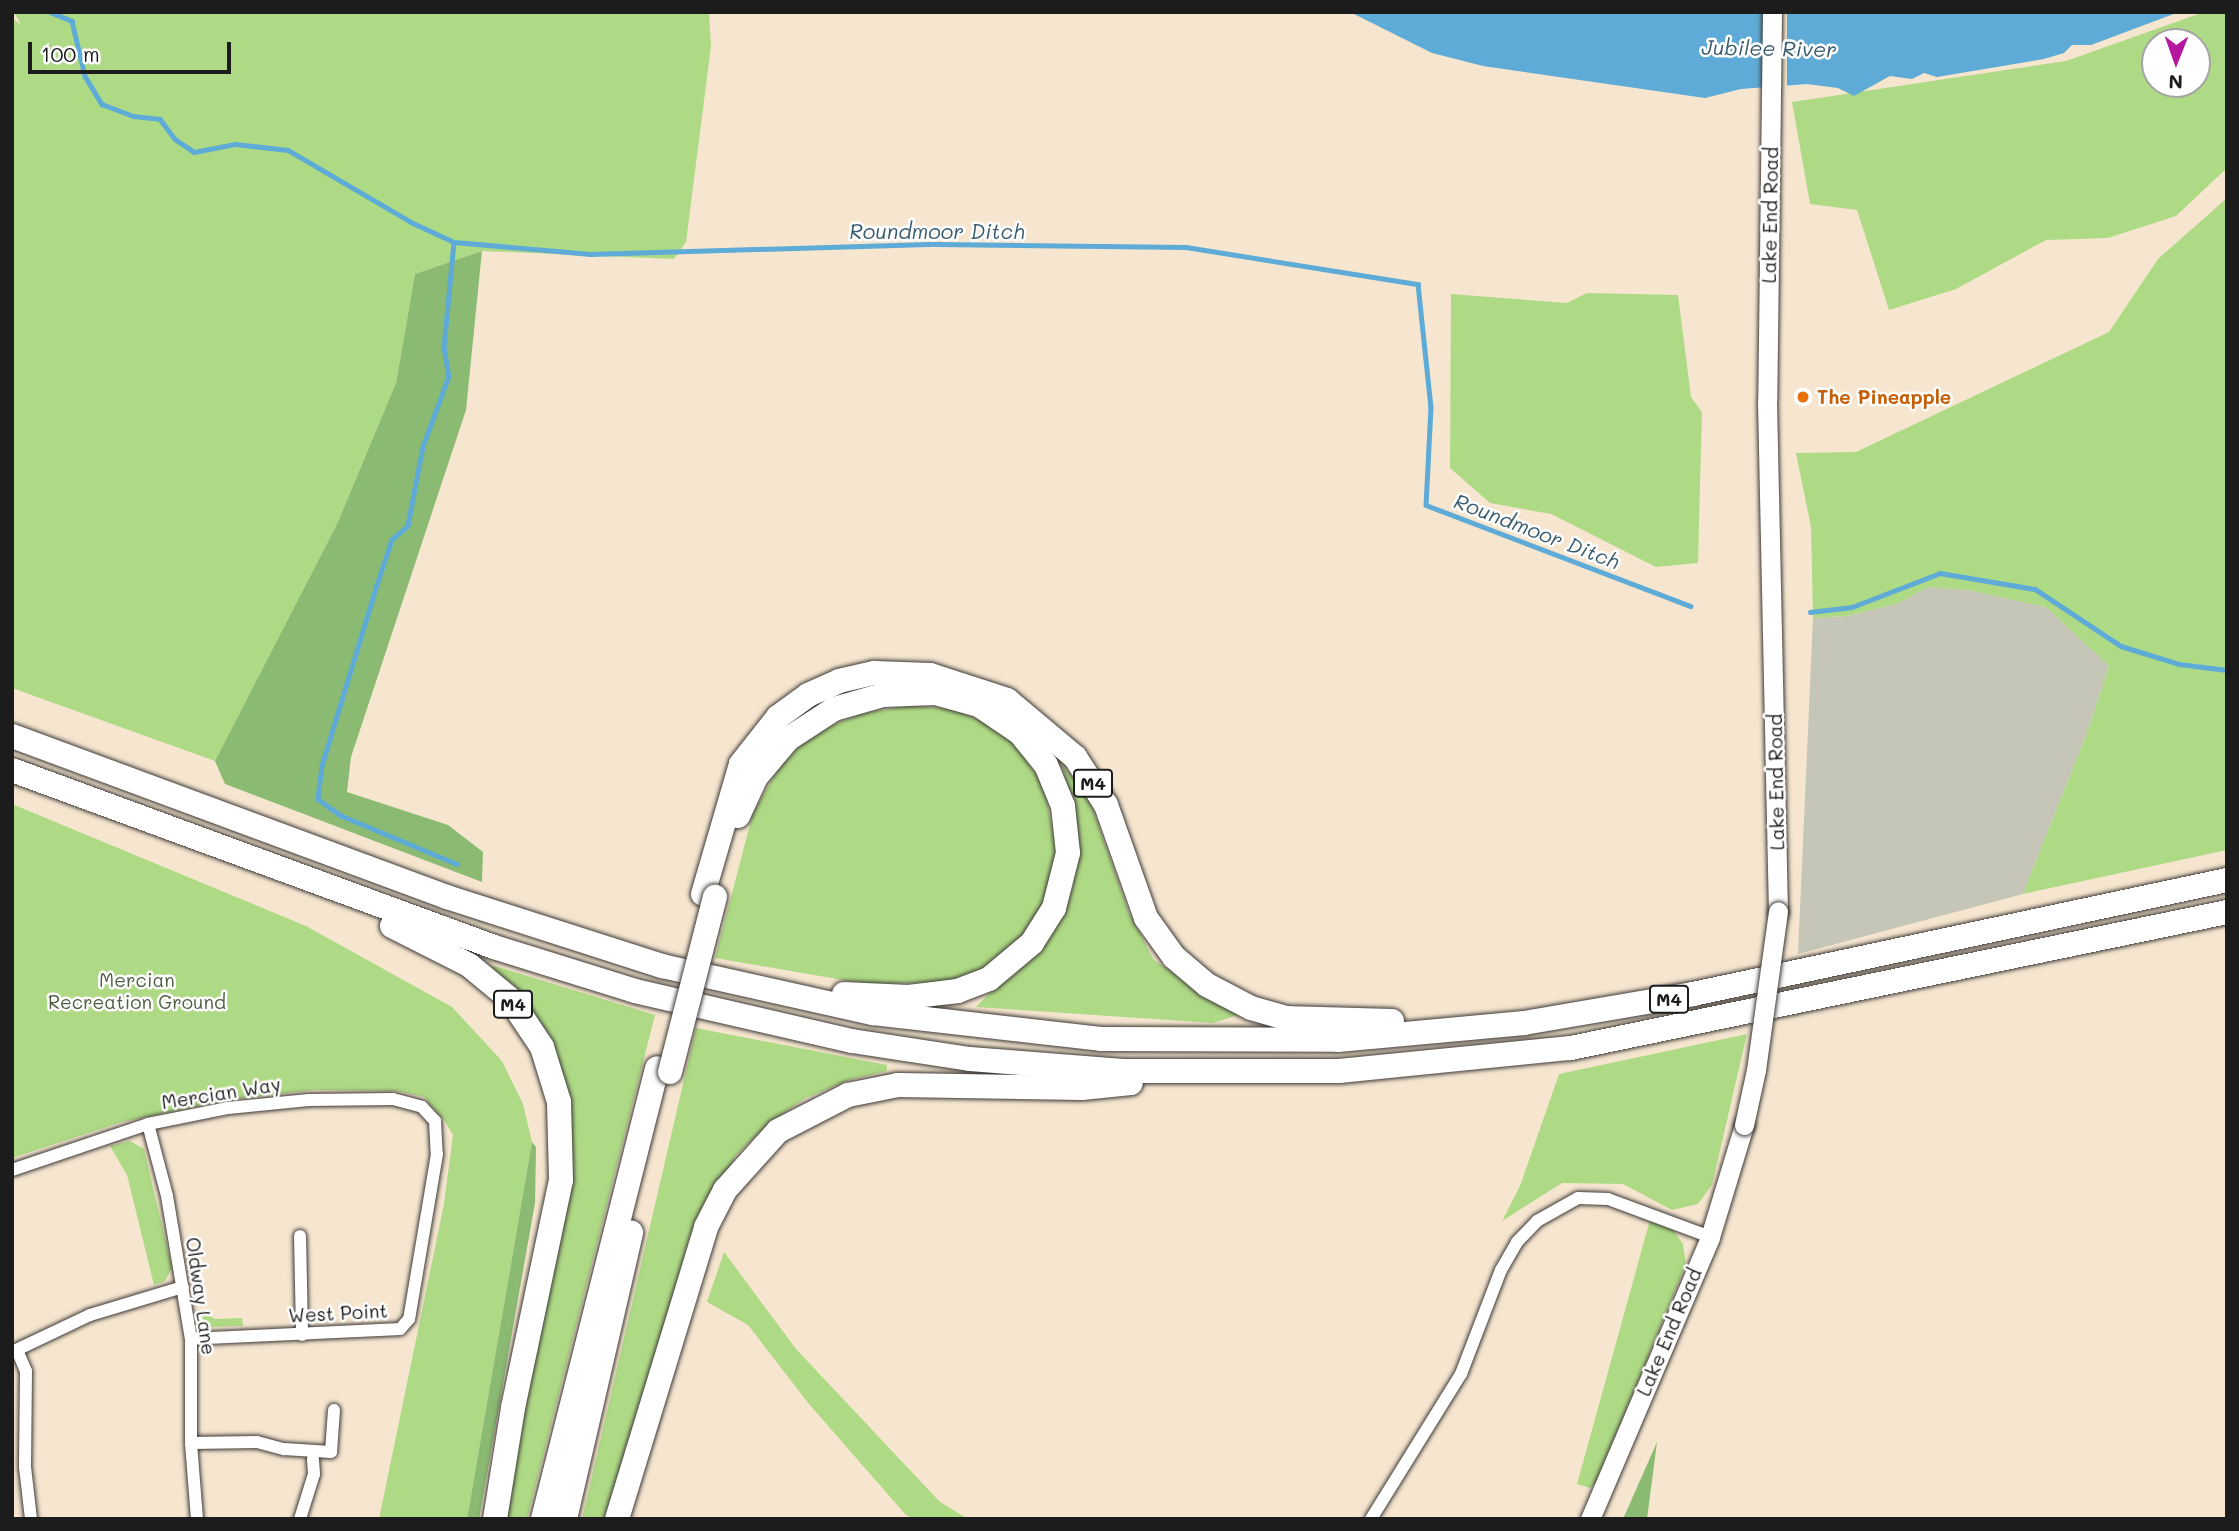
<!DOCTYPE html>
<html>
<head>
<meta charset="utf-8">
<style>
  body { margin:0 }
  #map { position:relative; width:2239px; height:1531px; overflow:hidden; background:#f6e6d0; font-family:Mali,sans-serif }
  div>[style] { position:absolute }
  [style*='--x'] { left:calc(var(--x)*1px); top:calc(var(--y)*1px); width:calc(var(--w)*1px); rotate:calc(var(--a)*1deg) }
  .industrial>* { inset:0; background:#c5c5b8 }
  .green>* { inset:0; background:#afda85 }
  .forest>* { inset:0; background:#8bba72 }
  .water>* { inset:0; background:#5dabd6 }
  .pier>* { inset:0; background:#f6e6d0; transform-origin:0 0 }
  .stream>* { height:4.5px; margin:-2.25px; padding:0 2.25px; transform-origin:2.25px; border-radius:2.25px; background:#5dabd6 }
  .roads { filter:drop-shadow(0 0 2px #3d3a37) drop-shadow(0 0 2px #3d3a37) }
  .street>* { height:12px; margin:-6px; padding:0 6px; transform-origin:6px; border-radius:6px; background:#fff }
  .secondary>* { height:19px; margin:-9.5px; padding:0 9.5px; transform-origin:9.5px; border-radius:9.5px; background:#fff }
  .highway>* { height:24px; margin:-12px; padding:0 12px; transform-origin:12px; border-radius:12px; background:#fff }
  .bridges { filter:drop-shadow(0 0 2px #3d3a37) drop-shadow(0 0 2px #3d3a37) }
  .secondary-bridge>* { height:19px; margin:-9.5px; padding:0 9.5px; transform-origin:9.5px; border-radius:9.5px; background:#fff }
  .highway-bridge>* { height:24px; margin:-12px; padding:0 12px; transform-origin:12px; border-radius:12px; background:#fff }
  .dots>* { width:19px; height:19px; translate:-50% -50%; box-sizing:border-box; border:4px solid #fff; border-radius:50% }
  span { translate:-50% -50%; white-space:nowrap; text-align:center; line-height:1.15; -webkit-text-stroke:5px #fff; paint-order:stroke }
  .shield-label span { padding:2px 5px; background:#fff; border:2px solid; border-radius:5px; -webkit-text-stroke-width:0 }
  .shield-label { font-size:18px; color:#1c1c1c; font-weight:700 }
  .street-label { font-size:19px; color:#1c1c1c }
  .food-label { font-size:19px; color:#c56008; font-weight:700 }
  .left { translate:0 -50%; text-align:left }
  .park-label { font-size:19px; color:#4f5e41 }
  .water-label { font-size:21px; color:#395c70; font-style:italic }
  .frame { position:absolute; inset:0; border:14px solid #1c1c1c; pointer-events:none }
  .north { position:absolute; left:2141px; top:28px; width:70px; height:70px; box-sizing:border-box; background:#fff; border:2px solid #a4a4a4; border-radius:50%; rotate:181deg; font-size:19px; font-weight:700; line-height:28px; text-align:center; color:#1c1c1c }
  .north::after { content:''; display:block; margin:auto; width:24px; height:32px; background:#b5179e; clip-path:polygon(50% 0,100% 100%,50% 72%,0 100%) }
  .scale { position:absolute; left:28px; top:42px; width:203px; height:32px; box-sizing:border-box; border:4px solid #1c1c1c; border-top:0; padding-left:9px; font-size:21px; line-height:24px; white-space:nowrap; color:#1c1c1c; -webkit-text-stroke:5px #fff; paint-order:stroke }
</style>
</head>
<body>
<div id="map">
  <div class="industrial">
    <i style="clip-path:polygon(1928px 587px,1968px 590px,2046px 607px,2109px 666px,2087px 733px,2023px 894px,1798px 954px,1813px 618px,1847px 616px,1899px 603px)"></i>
  </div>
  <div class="green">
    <i style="clip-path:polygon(14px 12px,709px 12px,711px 46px,686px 242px,674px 259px,482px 251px,415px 274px,396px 383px,337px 524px,215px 761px,12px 688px,12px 18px,21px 25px)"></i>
    <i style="clip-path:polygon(evenodd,2204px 12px,2227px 12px,2227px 168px,2176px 216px,2108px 238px,2046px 240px,1956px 289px,1889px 310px,1857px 210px,1810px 204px,1792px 102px,2066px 61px,2204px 12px,2155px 42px,2197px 42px,2197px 84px,2155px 84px,2155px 42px)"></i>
    <i style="clip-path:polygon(2227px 198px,2227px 850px,2023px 894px,2087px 733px,2109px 666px,2046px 607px,1968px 590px,1928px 587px,1899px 603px,1847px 616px,1813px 618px,1811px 527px,1796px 453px,1856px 452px,2109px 332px,2158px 259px)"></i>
    <i style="clip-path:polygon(1587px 293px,1678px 295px,1691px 397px,1702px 412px,1698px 563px,1656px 567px,1551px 514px,1490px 503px,1450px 468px,1451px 294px,1567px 303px)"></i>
    <i style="clip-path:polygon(910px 705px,952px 709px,989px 724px,1015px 745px,1044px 785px,1057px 854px,1048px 897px,1032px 926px,1005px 955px,970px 976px,949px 982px,866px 984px,715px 958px,753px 813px,778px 769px,801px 745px,828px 727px,860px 714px)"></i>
    <i style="clip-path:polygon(1062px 763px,1091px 804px,1129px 913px,1154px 960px,1238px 1015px,1213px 1023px,976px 1007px,1055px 927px,1073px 887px,1077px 837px)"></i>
    <i style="clip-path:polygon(12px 804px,306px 926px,452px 1007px,502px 1061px,523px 1104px,532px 1142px,467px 1519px,379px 1519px,444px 1204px,453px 1135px,444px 1120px,424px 1097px,397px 1091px,313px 1090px,228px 1100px,122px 1122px,12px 1158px)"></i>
    <i style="clip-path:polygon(495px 966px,655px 1015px,527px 1519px,504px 1519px,572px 1130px,490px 967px)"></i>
    <i style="clip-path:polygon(696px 1028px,887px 1065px,887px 1071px,849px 1080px,806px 1098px,770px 1122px,736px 1155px,690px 1236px,609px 1519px,582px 1519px)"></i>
    <i style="clip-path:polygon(1747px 1034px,1712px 1185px,1698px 1204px,1672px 1210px,1623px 1184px,1562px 1183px,1502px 1221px,1520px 1186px,1559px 1074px)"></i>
    <i style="clip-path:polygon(130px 1141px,144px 1149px,172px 1268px,165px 1281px,154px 1285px,127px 1175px,110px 1146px)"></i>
    <i style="clip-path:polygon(1650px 1220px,1672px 1228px,1683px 1244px,1686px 1264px,1597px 1481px,1590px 1488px,1577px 1484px)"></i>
    <i style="clip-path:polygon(724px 1252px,796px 1349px,940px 1502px,968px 1519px,912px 1519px,905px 1514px,809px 1404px,748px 1325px,707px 1302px)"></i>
    <i style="clip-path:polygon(197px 1309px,215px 1319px,242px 1318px,243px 1326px,208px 1327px)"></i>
  </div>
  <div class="forest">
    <i style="clip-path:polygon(482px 251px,466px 410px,351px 757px,347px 792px,448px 825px,483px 852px,482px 882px,225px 784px,215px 761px,337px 524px,396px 383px,415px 274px)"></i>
    <i style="clip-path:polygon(532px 1142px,536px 1147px,535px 1203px,479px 1519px,467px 1519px)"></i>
    <i style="clip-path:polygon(1657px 1442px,1647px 1519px,1623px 1519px)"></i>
  </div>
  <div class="water">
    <i style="clip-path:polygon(1350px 12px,2179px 12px,2091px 45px,2072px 45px,2064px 53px,2044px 59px,1937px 77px,1924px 73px,1912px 79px,1890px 76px,1854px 96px,1838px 88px,1807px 84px,1741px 89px,1705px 98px,1483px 66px,1432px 53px)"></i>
  </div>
  <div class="pier">
    <i style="left:1763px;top:12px;width:24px;height:79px"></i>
  </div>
  <div class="stream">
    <i style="--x:50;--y:12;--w:24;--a:22"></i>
    <i style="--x:72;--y:21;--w:57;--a:76.7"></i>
    <i style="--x:85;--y:76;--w:33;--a:59"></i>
    <i style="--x:102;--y:104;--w:33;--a:21"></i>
    <i style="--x:133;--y:116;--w:27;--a:6"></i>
    <i style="--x:160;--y:119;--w:25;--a:53"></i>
    <i style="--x:175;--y:139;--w:23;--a:34"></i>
    <i style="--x:194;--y:152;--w:42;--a:-11"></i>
    <i style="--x:235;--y:144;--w:53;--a:6.5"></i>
    <i style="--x:288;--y:150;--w:143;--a:30.3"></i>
    <i style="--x:411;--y:222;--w:47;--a:24.9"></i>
    <i style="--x:454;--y:242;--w:137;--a:5"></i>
    <i style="--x:590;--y:254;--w:347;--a:-1.7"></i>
    <i style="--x:937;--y:244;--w:249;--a:0.7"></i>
    <i style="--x:1186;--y:247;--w:235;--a:9.1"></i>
    <i style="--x:1418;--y:284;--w:124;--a:84"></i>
    <i style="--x:1431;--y:407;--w:98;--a:92.9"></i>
    <i style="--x:1426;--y:505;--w:283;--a:20.9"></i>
    <i style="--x:454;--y:242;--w:106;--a:95.4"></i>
    <i style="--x:444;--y:348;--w:28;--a:80"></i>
    <i style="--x:449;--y:376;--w:76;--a:110.1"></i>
    <i style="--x:423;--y:447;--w:80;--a:100.8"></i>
    <i style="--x:408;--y:526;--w:21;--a:139"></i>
    <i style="--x:392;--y:540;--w:47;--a:108.4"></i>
    <i style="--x:377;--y:585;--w:189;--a:106.9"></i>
    <i style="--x:322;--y:766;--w:33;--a:97"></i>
    <i style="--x:318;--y:799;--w:27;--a:36"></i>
    <i style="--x:340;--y:815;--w:127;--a:22.7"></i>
    <i style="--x:1810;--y:612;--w:42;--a:-6.8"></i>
    <i style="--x:1852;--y:607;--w:94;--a:-21.1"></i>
    <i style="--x:1940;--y:573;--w:96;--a:9.6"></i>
    <i style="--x:2035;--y:589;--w:103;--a:33.5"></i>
    <i style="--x:2121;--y:646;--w:61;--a:17.2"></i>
    <i style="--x:2179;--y:664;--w:48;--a:7.1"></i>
  </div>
  <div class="roads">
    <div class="street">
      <i style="--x:148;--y:1124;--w:74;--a:75.2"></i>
      <i style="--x:167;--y:1196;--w:145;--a:80.5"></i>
      <i style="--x:191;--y:1339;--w:104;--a:90"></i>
      <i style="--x:191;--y:1443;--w:76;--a:85.5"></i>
      <i style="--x:12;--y:1170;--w:144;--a:-18.7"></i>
      <i style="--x:148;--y:1124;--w:82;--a:-11.3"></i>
      <i style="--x:228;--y:1108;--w:81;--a:-5.6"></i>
      <i style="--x:309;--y:1100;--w:84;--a:-0.7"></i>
      <i style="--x:393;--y:1099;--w:30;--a:15"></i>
      <i style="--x:422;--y:1107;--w:19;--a:47"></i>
      <i style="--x:435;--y:1121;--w:33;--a:87"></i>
      <i style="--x:437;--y:1154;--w:167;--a:99.6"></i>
      <i style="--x:409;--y:1319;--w:13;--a:132"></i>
      <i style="--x:400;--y:1329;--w:209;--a:177.3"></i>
      <i style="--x:300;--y:1236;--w:99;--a:88.8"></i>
      <i style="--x:17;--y:1350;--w:23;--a:67"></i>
      <i style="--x:26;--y:1371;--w:96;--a:90.6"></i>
      <i style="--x:25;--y:1467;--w:52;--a:83.4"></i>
      <i style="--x:12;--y:1352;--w:86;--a:-25.4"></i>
      <i style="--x:90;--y:1315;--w:97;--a:-16.8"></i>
      <i style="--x:191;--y:1443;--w:66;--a:-0.9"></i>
      <i style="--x:257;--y:1442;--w:28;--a:15"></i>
      <i style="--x:284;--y:1449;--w:47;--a:3.7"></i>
      <i style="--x:331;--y:1452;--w:42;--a:-85.9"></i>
      <i style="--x:300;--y:1519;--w:47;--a:-72.7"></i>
      <i style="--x:314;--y:1474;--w:15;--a:-94"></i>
      <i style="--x:1371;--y:1519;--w:171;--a:-58.2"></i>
      <i style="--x:1461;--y:1374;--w:111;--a:-69"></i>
      <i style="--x:1501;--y:1270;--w:32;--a:-60"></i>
      <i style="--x:1517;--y:1242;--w:29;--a:-46"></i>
      <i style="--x:1537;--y:1221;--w:47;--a:-29.3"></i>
      <i style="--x:1578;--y:1198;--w:30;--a:2"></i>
      <i style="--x:1608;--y:1199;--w:109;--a:20.4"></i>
    </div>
    <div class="secondary">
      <i style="--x:1772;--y:12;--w:389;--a:90.7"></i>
      <i style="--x:1767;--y:401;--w:511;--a:88.77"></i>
      <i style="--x:1590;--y:1519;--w:306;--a:-66.9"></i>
      <i style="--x:1710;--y:1237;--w:117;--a:-73.1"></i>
    </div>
    <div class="highway">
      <i style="--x:12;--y:736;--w:464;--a:20.3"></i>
      <i style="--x:447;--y:897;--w:226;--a:17.8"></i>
      <i style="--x:662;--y:966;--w:216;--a:12.6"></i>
      <i style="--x:873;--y:1013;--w:229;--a:6.5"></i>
      <i style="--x:1101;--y:1039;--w:237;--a:0.2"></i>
      <i style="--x:1338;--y:1040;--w:187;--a:-5.2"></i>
      <i style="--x:1524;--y:1023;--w:171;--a:-9.7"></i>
      <i style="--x:1693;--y:994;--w:546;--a:-12.05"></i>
      <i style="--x:12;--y:770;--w:513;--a:20.16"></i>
      <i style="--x:494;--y:947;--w:148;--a:17.3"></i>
      <i style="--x:635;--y:991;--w:223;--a:13"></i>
      <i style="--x:852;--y:1041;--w:119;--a:8.7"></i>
      <i style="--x:970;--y:1059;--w:153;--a:4.5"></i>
      <i style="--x:1123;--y:1071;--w:216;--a:0"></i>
      <i style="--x:1339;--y:1071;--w:233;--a:-5.7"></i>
      <i style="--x:1571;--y:1048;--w:670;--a:-11.71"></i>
      <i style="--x:738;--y:816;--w:43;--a:-65.2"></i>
      <i style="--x:756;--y:777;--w:50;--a:-49.9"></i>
      <i style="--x:788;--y:739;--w:55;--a:-33.1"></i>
      <i style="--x:834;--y:709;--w:51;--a:-15.9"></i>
      <i style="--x:883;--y:695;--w:52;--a:-2.2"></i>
      <i style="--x:935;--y:693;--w:46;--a:15.3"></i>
      <i style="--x:979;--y:705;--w:50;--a:34.3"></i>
      <i style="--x:1020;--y:733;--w:41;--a:50.9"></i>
      <i style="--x:1046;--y:765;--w:44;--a:67.5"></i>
      <i style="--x:1063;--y:806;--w:47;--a:83.9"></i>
      <i style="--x:1068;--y:853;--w:57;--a:104.3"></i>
      <i style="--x:1054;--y:908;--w:41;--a:122.2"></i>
      <i style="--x:1032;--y:943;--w:56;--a:140.1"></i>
      <i style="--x:989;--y:979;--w:33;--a:159"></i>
      <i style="--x:958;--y:991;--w:50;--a:173.2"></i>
      <i style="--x:908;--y:997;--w:64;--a:-177.3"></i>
      <i style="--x:703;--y:894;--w:135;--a:-73.7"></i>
      <i style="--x:741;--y:764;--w:60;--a:-51.8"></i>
      <i style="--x:778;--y:717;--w:37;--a:-36"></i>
      <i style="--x:808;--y:695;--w:34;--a:-24"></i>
      <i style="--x:839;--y:681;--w:37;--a:-13"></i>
      <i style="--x:875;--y:673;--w:55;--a:2.1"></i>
      <i style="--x:930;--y:675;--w:81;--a:18"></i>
      <i style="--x:1007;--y:700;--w:89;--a:40"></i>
      <i style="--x:1075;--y:757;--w:57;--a:57.1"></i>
      <i style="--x:1106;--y:805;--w:120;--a:70.5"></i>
      <i style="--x:1146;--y:918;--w:48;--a:54.3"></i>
      <i style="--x:1174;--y:957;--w:43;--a:40.3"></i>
      <i style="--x:1207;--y:985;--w:50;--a:27.6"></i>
      <i style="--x:1251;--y:1008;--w:35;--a:16"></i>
      <i style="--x:1285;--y:1018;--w:107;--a:1.6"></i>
      <i style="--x:392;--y:926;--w:86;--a:26.9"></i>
      <i style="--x:469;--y:965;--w:53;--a:39.7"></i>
      <i style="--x:510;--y:999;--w:58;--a:56.3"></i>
      <i style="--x:542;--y:1047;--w:58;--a:72.8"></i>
      <i style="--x:559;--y:1102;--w:78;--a:88.5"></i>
      <i style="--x:561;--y:1180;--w:233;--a:101.9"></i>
      <i style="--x:513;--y:1408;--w:112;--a:99.2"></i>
      <i style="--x:543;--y:1519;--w:465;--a:-75.8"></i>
      <i style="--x:565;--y:1519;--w:294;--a:-77"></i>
      <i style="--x:617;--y:1519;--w:305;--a:-73"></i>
      <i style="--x:706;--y:1227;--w:42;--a:-62.8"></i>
      <i style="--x:725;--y:1190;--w:79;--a:-48.1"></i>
      <i style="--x:778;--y:1131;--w:79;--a:-27.2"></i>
      <i style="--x:848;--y:1095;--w:51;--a:-11.3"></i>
      <i style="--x:898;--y:1085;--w:184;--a:0.9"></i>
      <i style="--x:1082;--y:1088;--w:49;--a:-5.8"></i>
    </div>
  </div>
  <div class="bridges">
    <div class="secondary-bridge">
      <i style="--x:1744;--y:1125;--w:56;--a:-77.7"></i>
      <i style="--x:1756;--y:1070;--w:160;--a:-82.1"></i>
    </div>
    <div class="highway-bridge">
      <i style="--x:670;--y:1072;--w:181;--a:-75.6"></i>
    </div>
  </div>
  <div class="dots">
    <i style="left:1803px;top:397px;background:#e8710a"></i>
  </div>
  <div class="shield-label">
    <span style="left:1093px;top:783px">M4</span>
    <span style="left:1669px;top:999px">M4</span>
    <span style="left:513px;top:1004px">M4</span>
  </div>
  <div class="street-label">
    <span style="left:1770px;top:215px;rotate:-89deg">Lake End Road</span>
    <span style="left:1776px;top:782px;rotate:-91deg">Lake End Road</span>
    <span style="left:221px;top:1093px;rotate:-9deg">Mercian Way</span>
    <span style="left:201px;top:1296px;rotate:82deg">Oldway Lane</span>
    <span style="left:338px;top:1313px;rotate:-3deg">West Point</span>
    <span style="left:1669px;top:1332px;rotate:-67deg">Lake End Road</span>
  </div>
  <div class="food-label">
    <span class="left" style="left:1817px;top:397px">The Pineapple</span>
  </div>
  <div class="park-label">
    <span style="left:137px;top:991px">Mercian<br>Recreation Ground</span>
  </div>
  <div class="water-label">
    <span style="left:1769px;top:48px;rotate:1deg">Jubilee River</span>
    <span style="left:937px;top:231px">Roundmoor Ditch</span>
    <span style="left:1537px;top:531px;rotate:21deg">Roundmoor Ditch</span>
  </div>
  <div class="frame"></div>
  <div class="north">N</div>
  <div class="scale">100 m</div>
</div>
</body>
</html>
